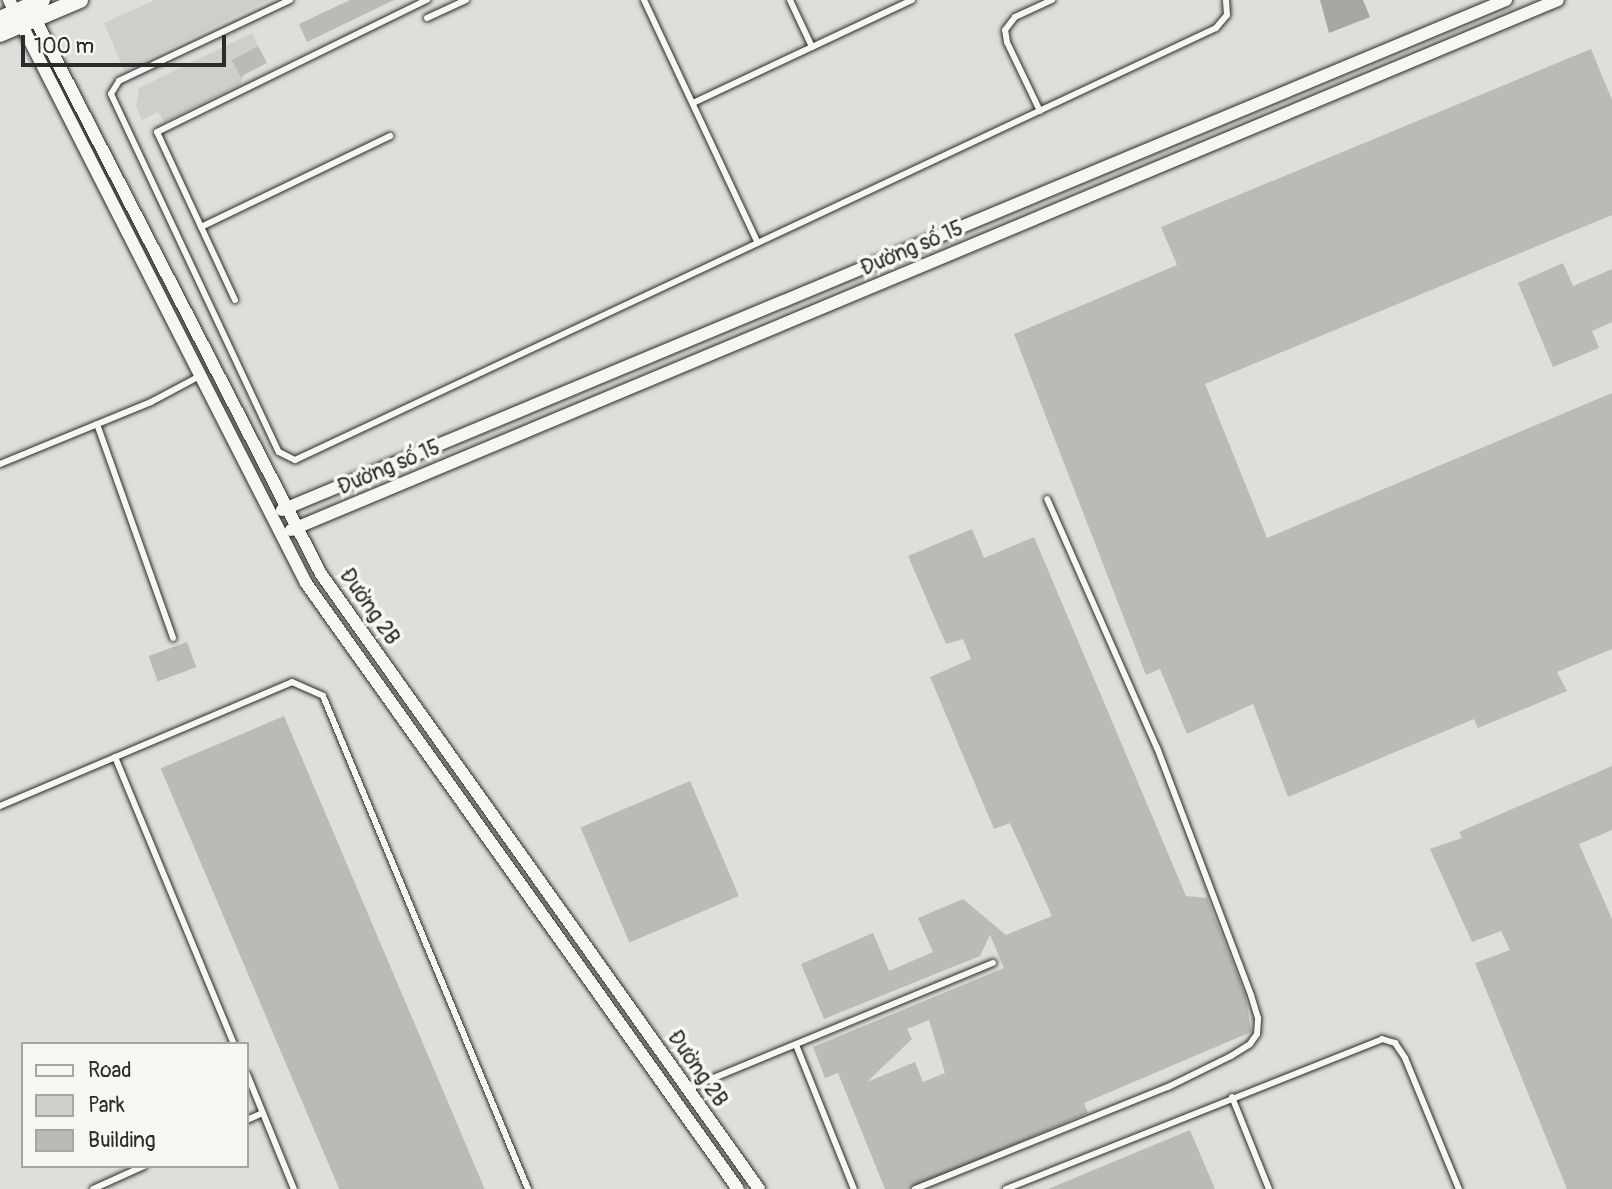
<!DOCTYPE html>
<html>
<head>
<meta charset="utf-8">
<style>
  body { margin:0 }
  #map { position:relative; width:1612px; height:1189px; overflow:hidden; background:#eeeeea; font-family:Pangolin,sans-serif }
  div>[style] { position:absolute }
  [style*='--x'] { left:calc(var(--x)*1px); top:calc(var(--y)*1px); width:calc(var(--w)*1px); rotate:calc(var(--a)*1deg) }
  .built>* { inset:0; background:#dededb }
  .green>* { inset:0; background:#cececa }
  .water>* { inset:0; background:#a6a6a3 }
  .building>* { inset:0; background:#babab7; transform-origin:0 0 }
  .roads { filter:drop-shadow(0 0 2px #2b2b2b) drop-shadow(0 0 2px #2b2b2b) }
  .service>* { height:6px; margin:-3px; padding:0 3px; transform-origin:3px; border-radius:3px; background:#f6f6f2 }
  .minor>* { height:12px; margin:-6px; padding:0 6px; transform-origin:6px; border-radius:6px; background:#f6f6f2 }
  .tertiary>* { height:16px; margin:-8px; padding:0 8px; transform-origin:8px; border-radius:8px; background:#f6f6f2 }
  span { translate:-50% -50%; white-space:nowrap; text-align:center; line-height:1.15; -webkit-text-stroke:7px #f6f6f2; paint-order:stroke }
  .street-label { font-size:21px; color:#2b2b2b }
  .legend { position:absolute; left:21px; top:1042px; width:228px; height:126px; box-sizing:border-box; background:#f6f6f2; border:2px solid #a5a5a2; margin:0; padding:9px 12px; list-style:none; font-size:21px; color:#2b2b2b }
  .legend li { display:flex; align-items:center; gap:14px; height:35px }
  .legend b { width:35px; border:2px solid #a5a5a2 }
  .scale { position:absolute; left:21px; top:35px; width:205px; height:32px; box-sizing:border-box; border:4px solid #2b2b2b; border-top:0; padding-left:9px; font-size:21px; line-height:24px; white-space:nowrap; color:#2b2b2b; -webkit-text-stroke:5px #f6f6f2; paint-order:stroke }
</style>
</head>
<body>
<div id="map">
  <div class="built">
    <i style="clip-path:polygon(evenodd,0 0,1612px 0,1612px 1189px,0 1189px,0 0,23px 1044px,247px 1044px,247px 1166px,23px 1166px,23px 1044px)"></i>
  </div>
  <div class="green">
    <i style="clip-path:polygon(155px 0,269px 0,124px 70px,104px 23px)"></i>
    <i style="clip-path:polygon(252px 33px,258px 46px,232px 59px,244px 75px,241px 84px,164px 122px,158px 112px,142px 120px,136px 106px,139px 88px)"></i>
  </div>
  <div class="water">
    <i style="clip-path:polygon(1320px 0,1363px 0,1370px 17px,1329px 33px)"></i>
  </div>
  <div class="building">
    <i style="clip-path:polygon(350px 0,394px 0,307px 42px,299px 24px)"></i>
    <i style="left:258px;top:46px;width:19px;height:30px;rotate:62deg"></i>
    <i style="clip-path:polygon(1591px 49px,1612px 100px,1612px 215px,1205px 384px,1267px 538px,1612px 393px,1612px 649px,1557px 672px,1567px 691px,1478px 728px,1474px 719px,1288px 797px,1253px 704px,1187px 734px,1160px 669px,1146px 675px,1014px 334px,1177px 265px,1161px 227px)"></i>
    <i style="clip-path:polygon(1563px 263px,1573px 286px,1612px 269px,1612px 322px,1592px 331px,1599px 348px,1553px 367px,1518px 283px)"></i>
    <i style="clip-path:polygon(evenodd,972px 529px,984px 558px,1034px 537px,1186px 896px,1207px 898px,1246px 997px,1251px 1032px,1084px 1103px,1088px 1113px,909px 1189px,885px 1189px,838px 1073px,825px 1078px,813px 1047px,1004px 968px,990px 935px,980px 956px,824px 1019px,801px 964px,873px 933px,889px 971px,933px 952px,918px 918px,963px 899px,1006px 935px,1052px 916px,1010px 823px,994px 829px,930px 677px,971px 659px,963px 639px,946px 644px,908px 556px,972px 529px,929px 1020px,945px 1073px,923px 1082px,915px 1062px,867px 1082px,912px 1039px,907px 1029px,929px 1020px)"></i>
    <i style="left:187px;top:642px;width:27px;height:41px;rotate:70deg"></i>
    <i style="left:284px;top:716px;width:513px;height:134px;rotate:67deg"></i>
    <i style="clip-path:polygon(1612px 766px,1612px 830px,1579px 844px,1612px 919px,1612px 1189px,1567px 1189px,1475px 963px,1510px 950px,1501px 931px,1472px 942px,1430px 849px,1462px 838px,1459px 832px)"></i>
    <i style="left:690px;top:781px;width:125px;height:119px;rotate:67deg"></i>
    <i style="clip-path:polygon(1190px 1130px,1215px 1189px,1048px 1189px)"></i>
  </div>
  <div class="roads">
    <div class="service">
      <i style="--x:290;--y:0;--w:189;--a:154.7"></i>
      <i style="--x:119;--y:81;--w:15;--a:122"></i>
      <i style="--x:111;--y:94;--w:395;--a:64.9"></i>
      <i style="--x:279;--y:452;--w:18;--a:27"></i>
      <i style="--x:295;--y:460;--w:1017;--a:-25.13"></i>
      <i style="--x:1216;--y:28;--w:17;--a:-50"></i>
      <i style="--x:1227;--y:15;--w:15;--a:-94"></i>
      <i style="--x:644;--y:0;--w:268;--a:64.9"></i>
      <i style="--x:790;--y:0;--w:52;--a:64.9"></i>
      <i style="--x:427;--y:18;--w:43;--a:-24.8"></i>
      <i style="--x:693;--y:103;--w:242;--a:-25.2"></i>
      <i style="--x:1040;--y:111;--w:76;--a:-115.6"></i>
      <i style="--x:1007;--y:42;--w:12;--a:-99"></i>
      <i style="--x:1005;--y:30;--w:16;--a:-52"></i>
      <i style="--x:1015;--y:17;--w:41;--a:-24.7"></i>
      <i style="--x:201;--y:227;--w:210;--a:-25.7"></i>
      <i style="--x:235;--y:300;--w:185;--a:-114.9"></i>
      <i style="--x:157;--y:132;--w:301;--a:-26.1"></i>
      <i style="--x:97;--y:424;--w:227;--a:70.4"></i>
      <i style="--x:0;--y:464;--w:163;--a:-22.3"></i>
      <i style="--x:151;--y:402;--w:55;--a:-28"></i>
      <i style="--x:115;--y:757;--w:311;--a:67.5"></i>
      <i style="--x:0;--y:806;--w:317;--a:-23"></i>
      <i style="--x:292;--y:682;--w:34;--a:24"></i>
      <i style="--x:323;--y:696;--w:534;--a:67.42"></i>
      <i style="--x:796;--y:1045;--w:155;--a:68.1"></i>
      <i style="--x:247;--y:1074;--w:124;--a:67.8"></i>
      <i style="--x:687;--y:1089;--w:331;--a:-22.4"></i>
      <i style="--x:1232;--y:1097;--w:99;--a:68.1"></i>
      <i style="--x:247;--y:1120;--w:17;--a:-24"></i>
      <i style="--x:93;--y:1189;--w:56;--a:-24.3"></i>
      <i style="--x:915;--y:1189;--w:273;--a:-22"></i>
      <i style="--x:1168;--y:1087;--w:70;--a:-26.2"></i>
      <i style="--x:1231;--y:1056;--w:22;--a:-32"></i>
      <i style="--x:1250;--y:1044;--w:12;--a:-55"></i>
      <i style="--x:1257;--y:1034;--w:16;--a:-86"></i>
      <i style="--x:1258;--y:1018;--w:24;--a:-107"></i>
      <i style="--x:1251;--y:995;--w:264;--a:-110.8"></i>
      <i style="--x:1157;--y:748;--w:272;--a:-113.8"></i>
      <i style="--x:1006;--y:1189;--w:405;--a:-21.7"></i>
      <i style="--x:1382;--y:1039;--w:14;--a:17"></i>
      <i style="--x:1395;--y:1043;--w:18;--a:56"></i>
      <i style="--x:1405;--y:1058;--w:142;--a:67.6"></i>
    </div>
    <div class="minor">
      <i style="--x:9;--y:0;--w:654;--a:63"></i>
      <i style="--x:306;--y:583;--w:744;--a:54.52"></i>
      <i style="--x:32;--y:13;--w:631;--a:62.74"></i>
      <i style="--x:321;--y:574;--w:755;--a:54.54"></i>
      <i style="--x:282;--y:510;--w:1326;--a:-22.62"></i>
      <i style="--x:291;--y:530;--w:1373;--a:-22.7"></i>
    </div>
    <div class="tertiary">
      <i style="--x:0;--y:19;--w:46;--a:-24.3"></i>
      <i style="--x:0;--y:34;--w:87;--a:-23"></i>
    </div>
  </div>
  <div class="street-label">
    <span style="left:912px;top:249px;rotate:-23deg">Đường số 15</span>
    <span style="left:389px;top:468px;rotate:-23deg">Đường số 15</span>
    <span style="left:369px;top:607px;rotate:55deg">Đường 2B</span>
    <span style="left:697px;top:1069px;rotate:55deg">Đường 2B</span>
  </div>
  <ul class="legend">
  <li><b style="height:9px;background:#f6f6f2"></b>Road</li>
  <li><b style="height:19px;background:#cececa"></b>Park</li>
  <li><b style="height:19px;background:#babab7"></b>Building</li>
  </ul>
  <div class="scale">100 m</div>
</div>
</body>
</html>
